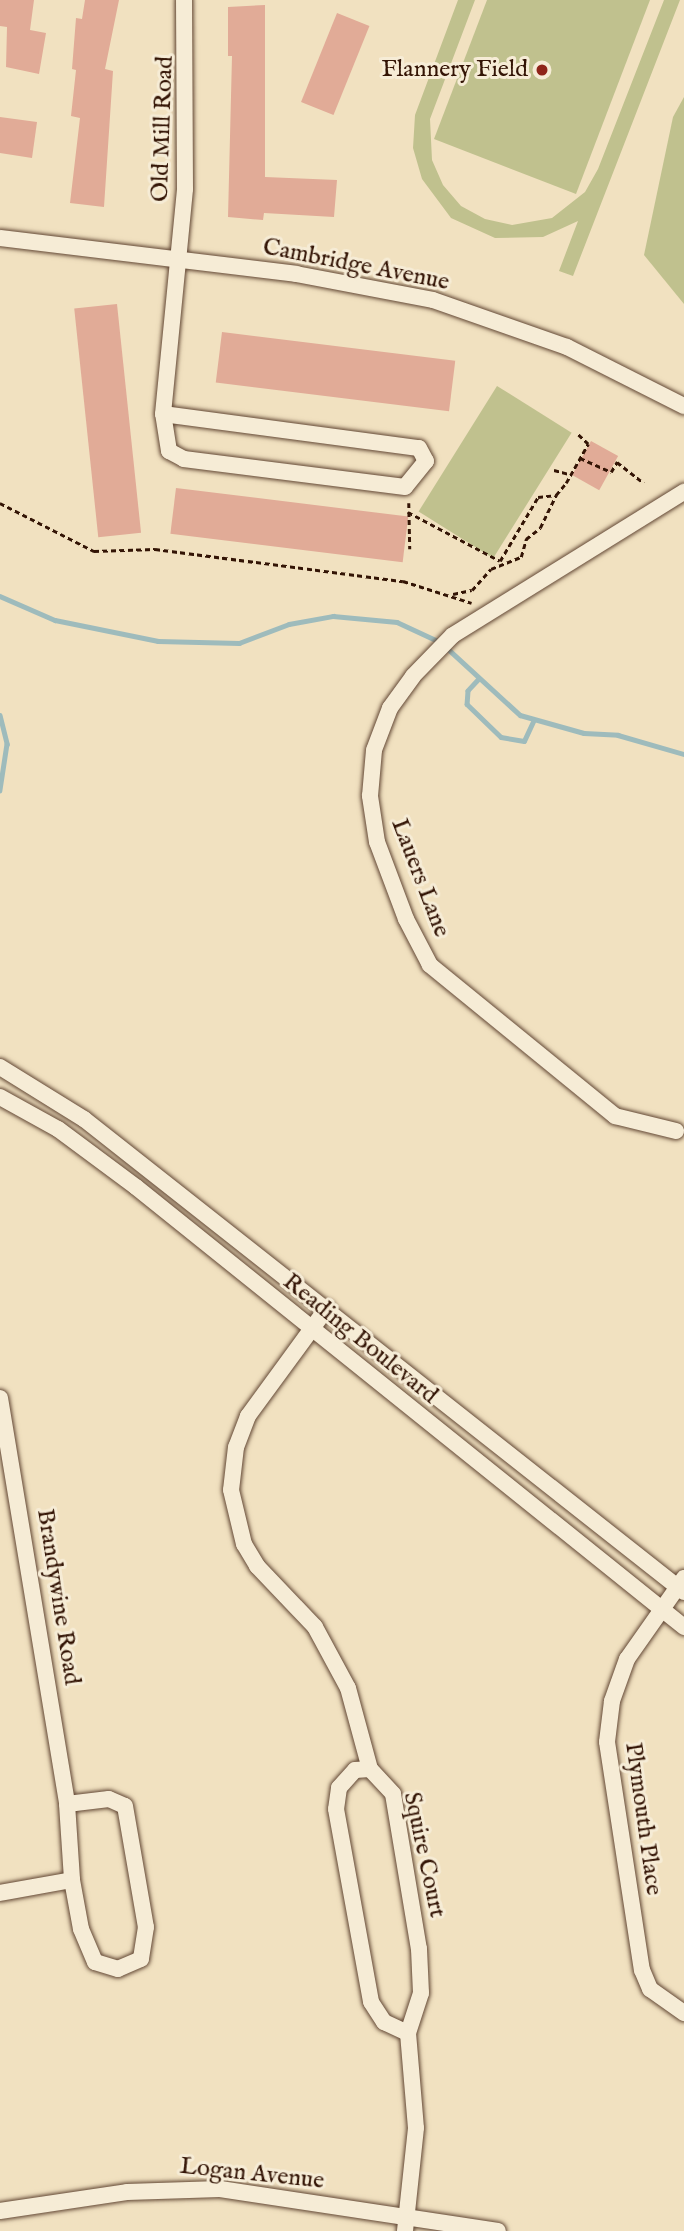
<!DOCTYPE html>
<html>
<head>
<meta charset="utf-8">
<style>
  body { margin:0 }
  #map { position:relative; width:684px; height:2231px; overflow:hidden; background:#f1e1c0; font-family:"IM FELL English",serif }
  div>[style] { position:absolute }
  [style*='--x'] { left:calc(var(--x)*1px); top:calc(var(--y)*1px); width:calc(var(--w)*1px); rotate:calc(var(--a)*1deg) }
  .green>* { inset:0; background:#c0c18e; transform-origin:0 0 }
  .stream>* { height:4.5px; margin:-2.25px; padding:0 2.25px; transform-origin:2.25px; border-radius:2.25px; background:#9ebbbc }
  .building>* { inset:0; background:#e1ab97; transform-origin:0 0 }
  .path>* { height:2.5px; margin-top:-1.25px; transform-origin:0; background:repeating-linear-gradient(90deg,#331405 0 5px,transparent 0 8.5px) }
  .roads { filter:drop-shadow(0 0 2px #624734) drop-shadow(0 0 2px #624734) }
  .minor>* { height:16px; margin:-8px; padding:0 8px; transform-origin:8px; border-radius:8px; background:#f6ecd6 }
  .dots>* { width:19px; height:19px; translate:-50% -50%; box-sizing:border-box; border:4px solid #f6ecd6; border-radius:50% }
  span { translate:-50% -50%; white-space:nowrap; text-align:center; line-height:1.15; -webkit-text-stroke:6px #f6ecd6; paint-order:stroke }
  .poi-label { font-size:24px; color:#331405 }
  .right { translate:-100% -50%; text-align:right }
  .street-label { font-size:24px; color:#331405 }
</style>
</head>
<body>
<div id="map">
  <div class="green">
    <i style="clip-path:polygon(458px 0,475px 0,430px 119px,432px 160px,443px 185px,461px 206px,485px 219px,512px 225px,552px 218px,585px 192px,598px 169px,664px 0,680px 0,573px 276px,559px 271px,578px 221px,543px 237px,495px 238px,451px 218px,422px 179px,413px 148px,415px 115px)"></i>
    <i style="clip-path:polygon(487px 0,650px 0,576px 194px,434px 139px)"></i>
    <i style="clip-path:polygon(684px 97px,684px 304px,644px 255px,673px 117px)"></i>
    <i style="left:497px;top:386px;width:88px;height:148px;rotate:32deg"></i>
  </div>
  <div class="stream">
    <i style="--x:0;--y:596;--w:60;--a:23.6"></i>
    <i style="--x:55;--y:620;--w:105;--a:11.5"></i>
    <i style="--x:158;--y:641;--w:81;--a:1.4"></i>
    <i style="--x:239;--y:643;--w:53;--a:-20.8"></i>
    <i style="--x:289;--y:624;--w:45;--a:-10.3"></i>
    <i style="--x:333;--y:616;--w:64;--a:5.4"></i>
    <i style="--x:397;--y:622;--w:47;--a:24.9"></i>
    <i style="--x:447;--y:648;--w:99;--a:42.5"></i>
    <i style="--x:520;--y:715;--w:66;--a:15.7"></i>
    <i style="--x:584;--y:733;--w:34;--a:3"></i>
    <i style="--x:618;--y:735;--w:69;--a:16.1"></i>
    <i style="--x:479;--y:679;--w:16;--a:133"></i>
    <i style="--x:468;--y:691;--w:13;--a:94"></i>
    <i style="--x:467;--y:704;--w:47;--a:44.1"></i>
    <i style="--x:501;--y:737;--w:23;--a:10"></i>
    <i style="--x:524;--y:741;--w:23;--a:-65"></i>
    <i style="--x:0;--y:715;--w:30;--a:76"></i>
    <i style="--x:7;--y:744;--w:47;--a:98.7"></i>
  </div>
  <div class="building">
    <i style="clip-path:polygon(0 0,34px 0,30px 30px,46px 33px,39px 74px,6px 67px,7px 27px,0 26px)"></i>
    <i style="clip-path:polygon(85px 0,119px 0,105px 69px,113px 71px,104px 207px,70px 203px,80px 118px,71px 116px,76px 70px,72px 69px,76px 18px,82px 19px)"></i>
    <i style="clip-path:polygon(265px 5px,265px 177px,337px 180px,334px 217px,264px 213px,263px 220px,228px 217px,232px 56px,228px 56px,228px 7px)"></i>
    <i style="left:337px;top:13px;width:35px;height:96px;rotate:22deg"></i>
    <i style="clip-path:polygon(0 117px,37px 122px,32px 158px,0 153px)"></i>
    <i style="left:117px;top:304px;width:230px;height:43px;rotate:84deg"></i>
    <i style="left:222px;top:332px;width:235px;height:51px;rotate:7deg"></i>
    <i style="left:591px;top:441px;width:31px;height:39px;rotate:29deg"></i>
    <i style="left:176px;top:488px;width:234px;height:46px;rotate:7deg"></i>
  </div>
  <div class="path">
    <i style="--x:580;--y:458;--w:34;--a:24"></i>
    <i style="--x:611;--y:472;--w:12;--a:-59"></i>
    <i style="--x:617;--y:462;--w:34;--a:38"></i>
    <i style="--x:554;--y:470;--w:16;--a:15"></i>
    <i style="--x:0;--y:503;--w:106;--a:27.1"></i>
    <i style="--x:94;--y:551;--w:61;--a:-1.9"></i>
    <i style="--x:155;--y:549;--w:250;--a:7.4"></i>
    <i style="--x:403;--y:581;--w:72;--a:17.7"></i>
    <i style="--x:409;--y:503;--w:46;--a:88.8"></i>
    <i style="--x:408;--y:512;--w:104;--a:28"></i>
    <i style="--x:500;--y:561;--w:74;--a:-59.3"></i>
    <i style="--x:538;--y:497;--w:18;--a:-6"></i>
    <i style="--x:556;--y:495;--w:16;--a:-50"></i>
    <i style="--x:566;--y:483;--w:45;--a:-60.6"></i>
    <i style="--x:588;--y:444;--w:16;--a:-137"></i>
    <i style="--x:453;--y:594;--w:19;--a:-12"></i>
    <i style="--x:472;--y:590;--w:28;--a:-48"></i>
    <i style="--x:491;--y:569;--w:32;--a:-22"></i>
    <i style="--x:521;--y:557;--w:19;--a:-74"></i>
    <i style="--x:526;--y:539;--w:18;--a:-38"></i>
    <i style="--x:540;--y:528;--w:37;--a:-64"></i>
  </div>
  <div class="roads">
    <div class="minor">
      <i style="--x:0;--y:238;--w:298;--a:6.9"></i>
      <i style="--x:296;--y:274;--w:139;--a:10.7"></i>
      <i style="--x:433;--y:300;--w:142;--a:19.3"></i>
      <i style="--x:567;--y:347;--w:131;--a:26.8"></i>
      <i style="--x:163;--y:414;--w:258;--a:7.6"></i>
      <i style="--x:419;--y:448;--w:15;--a:62"></i>
      <i style="--x:426;--y:461;--w:33;--a:129"></i>
      <i style="--x:405;--y:487;--w:223;--a:-172.8"></i>
      <i style="--x:184;--y:459;--w:17;--a:-152"></i>
      <i style="--x:169;--y:451;--w:37;--a:-99"></i>
      <i style="--x:163;--y:414;--w:226;--a:-84.4"></i>
      <i style="--x:185;--y:189;--w:189;--a:-90.3"></i>
      <i style="--x:0;--y:1067;--w:99;--a:31.8"></i>
      <i style="--x:84;--y:1119;--w:764;--a:38.25"></i>
      <i style="--x:0;--y:1097;--w:66;--a:28.9"></i>
      <i style="--x:58;--y:1129;--w:97;--a:36.6"></i>
      <i style="--x:136;--y:1187;--w:703;--a:38.76"></i>
      <i style="--x:676;--y:1131;--w:63;--a:-166.2"></i>
      <i style="--x:615;--y:1116;--w:239;--a:-140.8"></i>
      <i style="--x:430;--y:965;--w:52;--a:-117.6"></i>
      <i style="--x:406;--y:919;--w:82;--a:-110.6"></i>
      <i style="--x:377;--y:842;--w:47;--a:-98.7"></i>
      <i style="--x:370;--y:796;--w:46;--a:-85"></i>
      <i style="--x:374;--y:750;--w:45;--a:-69.1"></i>
      <i style="--x:390;--y:708;--w:39;--a:-54"></i>
      <i style="--x:413;--y:676;--w:57;--a:-45.7"></i>
      <i style="--x:453;--y:635;--w:272;--a:-31.8"></i>
      <i style="--x:327;--y:1308;--w:134;--a:126.2"></i>
      <i style="--x:248;--y:1416;--w:33;--a:111"></i>
      <i style="--x:236;--y:1447;--w:43;--a:96.6"></i>
      <i style="--x:231;--y:1490;--w:56;--a:76.5"></i>
      <i style="--x:244;--y:1544;--w:26;--a:59"></i>
      <i style="--x:257;--y:1566;--w:84;--a:46.4"></i>
      <i style="--x:315;--y:1627;--w:69;--a:61.6"></i>
      <i style="--x:348;--y:1688;--w:84;--a:74.8"></i>
      <i style="--x:370;--y:1769;--w:34;--a:47"></i>
      <i style="--x:393;--y:1794;--w:157;--a:80.5"></i>
      <i style="--x:419;--y:1949;--w:44;--a:87.4"></i>
      <i style="--x:421;--y:1993;--w:42;--a:108"></i>
      <i style="--x:408;--y:2033;--w:95;--a:85.2"></i>
      <i style="--x:416;--y:2128;--w:104;--a:96.1"></i>
      <i style="--x:0;--y:1398;--w:411;--a:80.6"></i>
      <i style="--x:67;--y:1804;--w:76;--a:86.2"></i>
      <i style="--x:72;--y:1880;--w:73;--a:169.8"></i>
      <i style="--x:684;--y:1578;--w:99;--a:125.1"></i>
      <i style="--x:627;--y:1659;--w:45;--a:109.7"></i>
      <i style="--x:612;--y:1701;--w:41;--a:97"></i>
      <i style="--x:607;--y:1742;--w:231;--a:81.3"></i>
      <i style="--x:642;--y:1970;--w:21;--a:67"></i>
      <i style="--x:650;--y:1989;--w:42;--a:35.2"></i>
      <i style="--x:370;--y:1769;--w:15;--a:176"></i>
      <i style="--x:355;--y:1770;--w:24;--a:132"></i>
      <i style="--x:339;--y:1788;--w:21;--a:98"></i>
      <i style="--x:336;--y:1809;--w:196;--a:79.7"></i>
      <i style="--x:371;--y:2002;--w:24;--a:57"></i>
      <i style="--x:384;--y:2022;--w:26;--a:25"></i>
      <i style="--x:67;--y:1804;--w:42;--a:-6.8"></i>
      <i style="--x:109;--y:1799;--w:17;--a:24"></i>
      <i style="--x:125;--y:1806;--w:123;--a:80.2"></i>
      <i style="--x:146;--y:1927;--w:32;--a:99"></i>
      <i style="--x:141;--y:1959;--w:25;--a:157"></i>
      <i style="--x:118;--y:1969;--w:24;--a:-163"></i>
      <i style="--x:95;--y:1962;--w:36;--a:-113"></i>
      <i style="--x:81;--y:1929;--w:50;--a:-100.4"></i>
      <i style="--x:0;--y:2211;--w:128;--a:-8.5"></i>
      <i style="--x:127;--y:2192;--w:93;--a:-1.8"></i>
      <i style="--x:220;--y:2189;--w:281;--a:8.6"></i>
    </div>
  </div>
  <div class="dots">
    <i style="left:542px;top:70px;background:#8f2418"></i>
  </div>
  <div class="poi-label">
    <span class="right" style="left:528px;top:70px">Flannery Field</span>
  </div>
  <div class="street-label">
    <span style="left:163px;top:129px;rotate:-88deg">Old Mill Road</span>
    <span style="left:356px;top:265px;rotate:11deg">Cambridge Avenue</span>
    <span style="left:420px;top:878px;rotate:69deg">Lauers Lane</span>
    <span style="left:360px;top:1339px;rotate:39deg">Reading Boulevard</span>
    <span style="left:58px;top:1597px;rotate:81deg">Brandywine Road</span>
    <span style="left:643px;top:1819px;rotate:82deg">Plymouth Place</span>
    <span style="left:424px;top:1855px;rotate:78deg">Squire Court</span>
    <span style="left:252px;top:2174px;rotate:6deg">Logan Avenue</span>
  </div>
</div>
</body>
</html>
